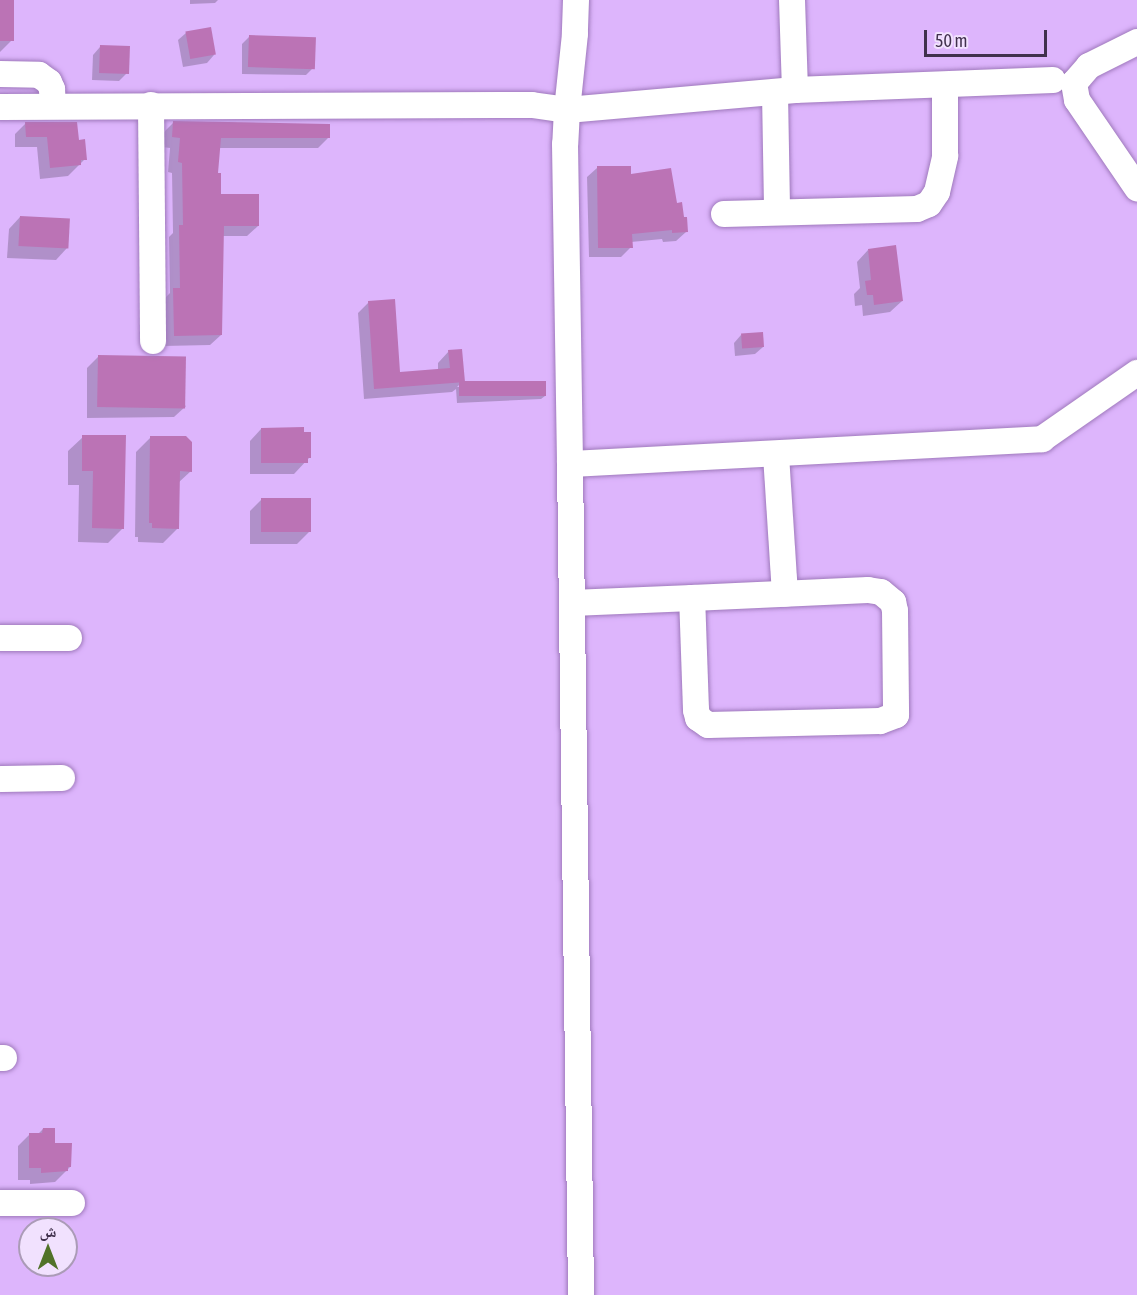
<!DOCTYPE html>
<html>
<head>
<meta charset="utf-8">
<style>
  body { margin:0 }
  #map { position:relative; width:1137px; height:1295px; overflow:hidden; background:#ddb5fc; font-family:"Asap Condensed","Noto Naskh Arabic",sans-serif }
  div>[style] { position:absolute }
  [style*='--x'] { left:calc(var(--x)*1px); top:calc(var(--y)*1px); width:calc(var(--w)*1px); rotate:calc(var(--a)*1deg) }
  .shadow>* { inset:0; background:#0003 }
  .building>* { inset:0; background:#bb73b5; transform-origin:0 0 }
  .roads { filter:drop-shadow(0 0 2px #9f79bc) drop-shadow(0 0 2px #9f79bc) }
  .minor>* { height:26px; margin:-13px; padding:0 13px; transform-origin:13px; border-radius:13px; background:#fff }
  span { translate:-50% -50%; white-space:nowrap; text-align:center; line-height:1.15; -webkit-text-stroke:6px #f1e1fe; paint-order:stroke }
  .north { position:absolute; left:18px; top:1217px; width:60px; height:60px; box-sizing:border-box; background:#f1e1fe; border:2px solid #ab9bb7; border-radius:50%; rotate:0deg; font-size:16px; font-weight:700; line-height:24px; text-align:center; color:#41314d }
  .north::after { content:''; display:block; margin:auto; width:21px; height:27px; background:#517229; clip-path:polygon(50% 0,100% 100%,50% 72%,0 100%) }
  .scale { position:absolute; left:924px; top:30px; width:123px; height:27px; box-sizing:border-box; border:3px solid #41314d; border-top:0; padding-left:8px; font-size:18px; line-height:21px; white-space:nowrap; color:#41314d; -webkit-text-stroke:4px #f1e1fe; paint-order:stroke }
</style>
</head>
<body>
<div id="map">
  <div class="shadow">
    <i style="clip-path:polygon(0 0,12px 0,12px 40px,0 52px)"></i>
    <i style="clip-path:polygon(190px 0,218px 0,215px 3px,190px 4px)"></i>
    <i style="clip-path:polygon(186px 33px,214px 55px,207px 63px,183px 67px,178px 40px)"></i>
    <i style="clip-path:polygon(250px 36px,314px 67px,306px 75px,242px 74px,242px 44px)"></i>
    <i style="clip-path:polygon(100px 47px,127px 73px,119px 81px,92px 80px,93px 55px)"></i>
    <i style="clip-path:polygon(26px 123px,77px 141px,85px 159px,68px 176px,40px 179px,37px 147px,15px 147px,15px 134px)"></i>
    <i style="clip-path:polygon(173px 123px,328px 138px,318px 148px,218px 148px,216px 175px,220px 196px,258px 226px,247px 236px,222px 236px,221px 335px,210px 345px,164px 346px,163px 300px,170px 293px,169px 237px,173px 233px,172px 173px,168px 172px,170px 148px,162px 147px,163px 133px)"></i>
    <i style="clip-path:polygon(597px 168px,630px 176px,676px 204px,686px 232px,676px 241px,663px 242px,662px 239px,631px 242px,631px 247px,621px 257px,589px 257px,587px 177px)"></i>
    <i style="clip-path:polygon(20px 217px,67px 248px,56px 260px,7px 258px,9px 229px)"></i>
    <i style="clip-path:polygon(868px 250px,902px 301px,890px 312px,863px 316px,862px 305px,855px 306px,854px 294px,860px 288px,857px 262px)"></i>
    <i style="clip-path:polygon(369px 302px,399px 374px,438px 371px,438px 363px,449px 351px,463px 381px,457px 387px,544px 383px,545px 396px,541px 399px,457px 403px,456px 389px,452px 392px,364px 399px,358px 313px)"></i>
    <i style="clip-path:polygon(741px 335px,763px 347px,755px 354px,735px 356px,734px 343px)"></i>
    <i style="clip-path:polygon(98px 357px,186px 406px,174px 417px,87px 418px,87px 368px)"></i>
    <i style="clip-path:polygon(261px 429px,309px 458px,294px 474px,250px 474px,250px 441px)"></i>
    <i style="clip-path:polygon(83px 437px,123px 528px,108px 543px,78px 542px,79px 485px,68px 485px,68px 451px)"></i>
    <i style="clip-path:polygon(151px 437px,191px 471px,178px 483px,178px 528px,163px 543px,138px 542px,138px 537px,135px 537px,136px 452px)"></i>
    <i style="clip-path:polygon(262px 499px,309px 532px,297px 544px,250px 544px,250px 511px)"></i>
    <i style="clip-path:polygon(43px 1129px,70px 1167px,55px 1182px,30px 1184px,30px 1180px,18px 1180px,18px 1146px,30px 1134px,38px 1134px)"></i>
  </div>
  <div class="building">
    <i style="left:0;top:0;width:14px;height:41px"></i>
    <i style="left:211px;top:27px;width:28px;height:26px;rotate:80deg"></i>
    <i style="left:249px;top:35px;width:67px;height:32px;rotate:2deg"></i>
    <i style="left:100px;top:45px;width:30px;height:28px;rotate:2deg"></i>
    <i style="clip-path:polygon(173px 121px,330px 124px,330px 138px,221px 138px,218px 173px,221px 173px,221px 194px,259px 194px,259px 226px,224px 226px,222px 335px,174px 336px,173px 288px,180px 288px,179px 225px,183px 225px,182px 163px,178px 162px,180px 138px,172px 137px)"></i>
    <i style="clip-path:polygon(25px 122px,77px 122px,79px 140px,85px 139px,87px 160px,81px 160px,81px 165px,50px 168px,47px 137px,26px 137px)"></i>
    <i style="clip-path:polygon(597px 166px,631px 166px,631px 174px,671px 168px,677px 203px,682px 202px,684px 217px,687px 217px,688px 232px,672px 233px,672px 230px,632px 234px,633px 248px,598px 248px)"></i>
    <i style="left:20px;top:216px;width:50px;height:30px;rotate:3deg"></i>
    <i style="clip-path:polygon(896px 245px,903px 301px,874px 305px,873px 295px,867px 295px,865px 281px,871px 280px,868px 249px)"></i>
    <i style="clip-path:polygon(395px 299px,400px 372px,450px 368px,448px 350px,462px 349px,465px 382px,374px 389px,368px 301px)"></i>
    <i style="left:763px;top:332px;width:15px;height:22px;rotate:86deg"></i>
    <i style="left:98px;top:355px;width:88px;height:52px;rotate:1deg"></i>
    <i style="left:546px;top:381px;width:15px;height:87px;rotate:90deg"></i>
    <i style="clip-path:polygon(304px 427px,304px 432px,311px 432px,311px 458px,308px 458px,308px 463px,261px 463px,261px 428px)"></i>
    <i style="clip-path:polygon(82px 435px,126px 435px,124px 529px,92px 528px,93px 471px,82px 471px)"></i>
    <i style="clip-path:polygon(150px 436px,186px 436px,192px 442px,192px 472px,180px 471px,179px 529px,152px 528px,152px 523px,149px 523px)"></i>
    <i style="left:261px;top:498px;width:50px;height:34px"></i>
    <i style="clip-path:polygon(43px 1128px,55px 1128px,55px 1143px,72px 1143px,71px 1167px,68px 1167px,68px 1171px,41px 1173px,41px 1168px,29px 1168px,29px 1133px,42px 1133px)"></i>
  </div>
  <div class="roads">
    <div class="minor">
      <i style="--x:576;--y:0;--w:34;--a:92"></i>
      <i style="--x:575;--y:34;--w:76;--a:96"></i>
      <i style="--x:567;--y:110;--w:229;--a:-5"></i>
      <i style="--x:795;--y:90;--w:258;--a:-2.2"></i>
      <i style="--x:792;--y:0;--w:90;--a:88.1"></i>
      <i style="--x:1137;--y:42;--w:54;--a:153.4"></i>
      <i style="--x:1089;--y:66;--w:23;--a:131"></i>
      <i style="--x:1074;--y:83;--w:17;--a:80"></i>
      <i style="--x:1077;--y:100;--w:107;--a:55.7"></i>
      <i style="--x:0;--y:74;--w:39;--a:1"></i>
      <i style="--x:39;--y:75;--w:12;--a:35"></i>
      <i style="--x:49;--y:82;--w:8;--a:67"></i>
      <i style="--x:52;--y:89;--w:17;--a:87"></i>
      <i style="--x:775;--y:93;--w:119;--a:89"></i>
      <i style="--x:151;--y:105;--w:236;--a:89.5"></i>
      <i style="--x:0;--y:107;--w:532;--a:-0.22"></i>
      <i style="--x:532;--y:105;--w:35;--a:8"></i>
      <i style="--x:567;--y:110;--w:34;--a:93"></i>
      <i style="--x:565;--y:144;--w:320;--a:89.1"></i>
      <i style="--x:570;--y:464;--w:473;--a:-3"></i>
      <i style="--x:1042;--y:439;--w:116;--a:-34.8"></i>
      <i style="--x:724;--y:214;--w:193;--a:-1.5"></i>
      <i style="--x:917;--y:209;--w:13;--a:-23"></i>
      <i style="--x:929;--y:204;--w:14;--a:-56"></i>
      <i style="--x:937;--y:192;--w:37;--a:-77"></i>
      <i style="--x:945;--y:156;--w:70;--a:-90"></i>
      <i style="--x:776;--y:455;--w:139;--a:86.3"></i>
      <i style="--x:570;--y:464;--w:831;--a:89.24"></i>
      <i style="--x:572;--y:603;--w:120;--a:-2.4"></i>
      <i style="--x:692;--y:598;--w:176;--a:-2.6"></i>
      <i style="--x:868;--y:590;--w:13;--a:9"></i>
      <i style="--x:881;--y:592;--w:16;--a:40"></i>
      <i style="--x:893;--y:602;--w:9;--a:77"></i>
      <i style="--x:895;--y:611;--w:104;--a:89.4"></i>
      <i style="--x:896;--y:715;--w:17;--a:159"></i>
      <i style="--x:880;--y:721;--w:172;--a:178.7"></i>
      <i style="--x:708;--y:725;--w:12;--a:-145"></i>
      <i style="--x:698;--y:718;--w:8;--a:-104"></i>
      <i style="--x:696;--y:710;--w:112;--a:-92"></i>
      <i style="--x:0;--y:638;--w:69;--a:0"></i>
      <i style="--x:0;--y:779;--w:62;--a:-0.9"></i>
      <i style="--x:0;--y:1058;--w:4;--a:0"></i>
      <i style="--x:0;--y:1203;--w:72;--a:0"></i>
    </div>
  </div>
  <div class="north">ش</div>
  <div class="scale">50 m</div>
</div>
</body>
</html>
